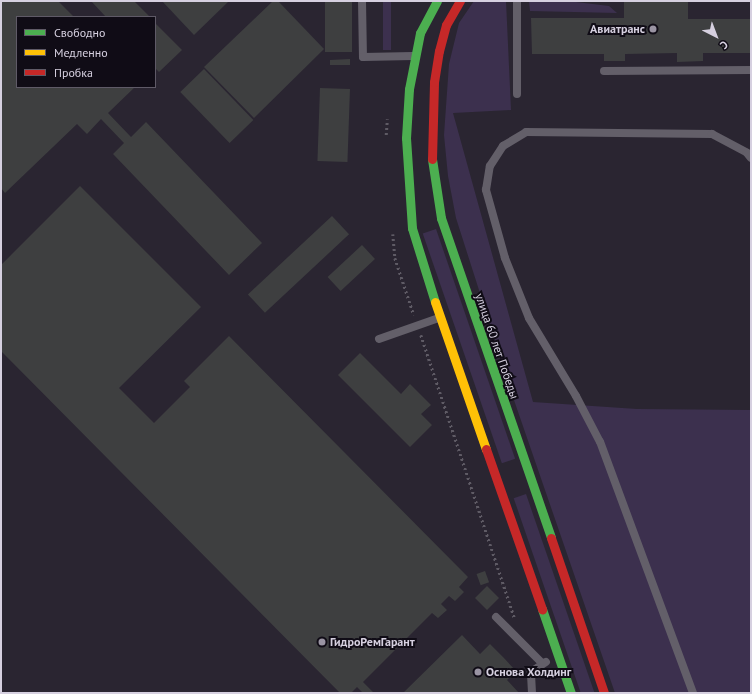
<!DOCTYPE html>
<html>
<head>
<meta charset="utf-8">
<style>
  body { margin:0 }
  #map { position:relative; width:752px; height:694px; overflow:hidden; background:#2a2531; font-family:"PT Sans",sans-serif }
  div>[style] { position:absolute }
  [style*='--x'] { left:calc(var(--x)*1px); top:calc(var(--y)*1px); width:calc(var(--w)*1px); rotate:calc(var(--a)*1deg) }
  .green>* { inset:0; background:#3c304e; transform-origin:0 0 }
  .building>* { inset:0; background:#3e3f40; transform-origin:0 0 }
  .path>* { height:2.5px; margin-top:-1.25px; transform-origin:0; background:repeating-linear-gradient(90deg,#5f5b65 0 2px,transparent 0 5px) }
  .lane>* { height:8px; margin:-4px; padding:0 4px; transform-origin:4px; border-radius:4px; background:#635f69 }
  .fast>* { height:9px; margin:-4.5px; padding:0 4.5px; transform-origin:4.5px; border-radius:4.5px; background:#4caf50 }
  .slow>* { height:9px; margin:-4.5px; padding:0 4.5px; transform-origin:4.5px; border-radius:4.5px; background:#ffc107 }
  .jam>* { height:9px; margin:-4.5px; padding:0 4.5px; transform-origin:4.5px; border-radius:4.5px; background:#c62828 }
  .dots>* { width:11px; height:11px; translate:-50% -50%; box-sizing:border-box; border:2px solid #100c16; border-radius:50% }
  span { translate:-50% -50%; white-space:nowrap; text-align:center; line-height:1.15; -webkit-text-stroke:4px #100c16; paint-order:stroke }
  .poi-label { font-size:12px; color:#d6d0e0; font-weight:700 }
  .right { translate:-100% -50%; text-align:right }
  .left { translate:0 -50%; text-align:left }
  .street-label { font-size:12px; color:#d6d0e0 }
  .frame { position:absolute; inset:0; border:2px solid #d6d0e0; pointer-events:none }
  .legend { position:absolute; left:16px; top:16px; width:140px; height:72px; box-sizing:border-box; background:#100c16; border:1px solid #5f5a67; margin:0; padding:5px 7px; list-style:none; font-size:12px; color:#d6d0e0 }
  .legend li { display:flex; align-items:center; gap:8px; height:20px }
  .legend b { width:20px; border:1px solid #5f5a67 }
  .north { position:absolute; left:696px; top:16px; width:40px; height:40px; -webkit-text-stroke:3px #100c16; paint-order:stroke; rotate:138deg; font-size:11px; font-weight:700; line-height:16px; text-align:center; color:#d6d0e0 }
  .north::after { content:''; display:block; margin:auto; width:14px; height:18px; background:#d6d0e0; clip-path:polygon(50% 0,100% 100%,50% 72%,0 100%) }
</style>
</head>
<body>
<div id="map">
  <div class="green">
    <i style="left:383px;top:1px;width:8px;height:49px"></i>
    <i style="clip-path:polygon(474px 1px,506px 1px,511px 110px,453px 113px,533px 402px,637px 409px,751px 410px,751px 693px,615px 693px,515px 403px,456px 218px,448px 176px,444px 135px,449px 64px,459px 23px)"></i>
    <i style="clip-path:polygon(529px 1px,568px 1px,609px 6px,617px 13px,530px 11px)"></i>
    <i style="left:436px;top:229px;width:243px;height:14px;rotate:71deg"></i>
    <i style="left:526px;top:494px;width:210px;height:13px;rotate:71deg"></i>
  </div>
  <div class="building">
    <i style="clip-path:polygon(1px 1px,58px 1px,74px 17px,17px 17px,17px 87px,135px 87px,108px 113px,131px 137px,146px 122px,262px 243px,229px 275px,113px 154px,124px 143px,101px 119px,87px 134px,77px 124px,5px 193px,1px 188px)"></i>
    <i style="clip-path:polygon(91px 1px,134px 1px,150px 17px,106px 17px)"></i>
    <i style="clip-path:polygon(162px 1px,229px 1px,194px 35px)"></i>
    <i style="clip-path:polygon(273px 1px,278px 1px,324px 49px,254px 118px,204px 67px)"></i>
    <i style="left:325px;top:1px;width:27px;height:51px"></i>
    <i style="clip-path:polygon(624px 1px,688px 1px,688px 19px,751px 19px,751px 53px,703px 53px,703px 61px,677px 62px,677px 53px,625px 54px,625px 61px,604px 61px,604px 54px,532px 54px,531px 18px,624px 18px)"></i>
    <i style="clip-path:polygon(155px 23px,182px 50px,159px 72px,155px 68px)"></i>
    <i style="clip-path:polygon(350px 59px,350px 65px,330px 65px,330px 60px)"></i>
    <i style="left:204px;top:69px;width:71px;height:33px;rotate:46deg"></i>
    <i style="left:320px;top:88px;width:30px;height:73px;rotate:2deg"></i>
    <i style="clip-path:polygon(80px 186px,201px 307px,119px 388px,154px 423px,190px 387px,184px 381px,229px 336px,468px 577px,459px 587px,464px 592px,455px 601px,449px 596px,441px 604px,447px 610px,438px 618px,432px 613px,363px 682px,374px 693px,363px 693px,357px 687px,351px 693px,340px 693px,1px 351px,1px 265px)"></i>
    <i style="left:332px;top:216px;width:25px;height:115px;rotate:47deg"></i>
    <i style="left:362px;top:245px;width:19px;height:47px;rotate:47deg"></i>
    <i style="clip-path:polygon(360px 353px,401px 394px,410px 384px,431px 405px,421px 414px,432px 425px,410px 447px,338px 375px)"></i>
    <i style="left:485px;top:571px;width:12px;height:9px;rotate:70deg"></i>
    <i style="left:487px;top:586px;width:17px;height:17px;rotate:45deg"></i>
    <i style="clip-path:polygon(462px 635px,480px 654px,490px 644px,503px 657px,516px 671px,507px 680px,519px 693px,403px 693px)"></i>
  </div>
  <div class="path">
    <i style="--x:386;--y:135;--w:16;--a:-86"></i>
    <i style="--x:393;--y:234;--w:24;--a:85"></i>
    <i style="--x:395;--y:258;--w:60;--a:71.6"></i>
    <i style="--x:421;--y:335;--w:299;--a:71.7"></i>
  </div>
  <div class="lane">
    <i style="--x:362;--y:1;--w:56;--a:89"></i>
    <i style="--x:363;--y:57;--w:50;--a:-1.1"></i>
    <i style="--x:517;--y:1;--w:93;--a:90"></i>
    <i style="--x:604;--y:71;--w:147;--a:-0.4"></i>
    <i style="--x:379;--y:339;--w:64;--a:-19.3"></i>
    <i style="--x:496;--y:617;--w:65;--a:45"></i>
    <i style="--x:532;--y:693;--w:21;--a:-93"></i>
    <i style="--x:531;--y:672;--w:18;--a:-34"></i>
    <i style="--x:693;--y:693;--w:268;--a:-110.3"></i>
    <i style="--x:600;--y:442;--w:52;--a:-117.6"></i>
    <i style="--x:576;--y:396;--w:91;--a:-121.1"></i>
    <i style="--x:529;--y:318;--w:65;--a:-111.8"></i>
    <i style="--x:505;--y:258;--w:71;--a:-105.6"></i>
    <i style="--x:486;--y:190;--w:24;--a:-81"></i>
    <i style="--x:490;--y:166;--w:24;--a:-57"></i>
    <i style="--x:503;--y:146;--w:27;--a:-31"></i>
    <i style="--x:526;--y:132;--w:186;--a:0.6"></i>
    <i style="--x:712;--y:134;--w:40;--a:28"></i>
    <i style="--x:747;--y:153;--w:6;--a:51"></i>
  </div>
  <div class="fast">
    <i style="--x:432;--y:159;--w:60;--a:81.3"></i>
    <i style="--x:441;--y:218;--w:338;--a:71"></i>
    <i style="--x:435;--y:302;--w:77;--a:-107.3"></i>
    <i style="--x:412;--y:228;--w:90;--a:-93.8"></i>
    <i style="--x:406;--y:138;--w:49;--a:-86.5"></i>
    <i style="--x:409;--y:89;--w:57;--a:-78.9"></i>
    <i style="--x:420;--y:33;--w:36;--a:-62"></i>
    <i style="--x:542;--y:609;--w:89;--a:71"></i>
  </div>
  <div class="slow">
    <i style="--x:435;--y:302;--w:156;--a:70.9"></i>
  </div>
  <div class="jam">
    <i style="--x:432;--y:159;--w:77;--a:-88.5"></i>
    <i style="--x:434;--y:82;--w:31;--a:-81"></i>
    <i style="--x:439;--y:51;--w:27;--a:-75"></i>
    <i style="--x:446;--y:25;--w:28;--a:-60"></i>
    <i style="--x:486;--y:449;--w:170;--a:70.7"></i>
    <i style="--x:551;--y:538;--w:164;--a:71.1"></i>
  </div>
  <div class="dots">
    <i style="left:653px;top:29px;background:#9a94a3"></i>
    <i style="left:322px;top:642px;background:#9a94a3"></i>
    <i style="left:478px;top:672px;background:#9a94a3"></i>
  </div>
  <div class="poi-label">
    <span class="right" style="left:645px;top:29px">Авиатранс</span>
    <span class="left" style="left:330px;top:642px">ГидроРемГарант</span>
    <span class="left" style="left:486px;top:672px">Основа Холдинг</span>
  </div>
  <div class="street-label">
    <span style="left:497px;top:346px;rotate:71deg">улица 60 лет Победы</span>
  </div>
  <div class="frame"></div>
  <ul class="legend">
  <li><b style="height:5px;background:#4caf50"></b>Свободно</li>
  <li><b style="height:5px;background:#ffc107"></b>Медленно</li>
  <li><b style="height:5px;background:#c62828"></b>Пробка</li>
  </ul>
  <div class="north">С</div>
</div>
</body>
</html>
